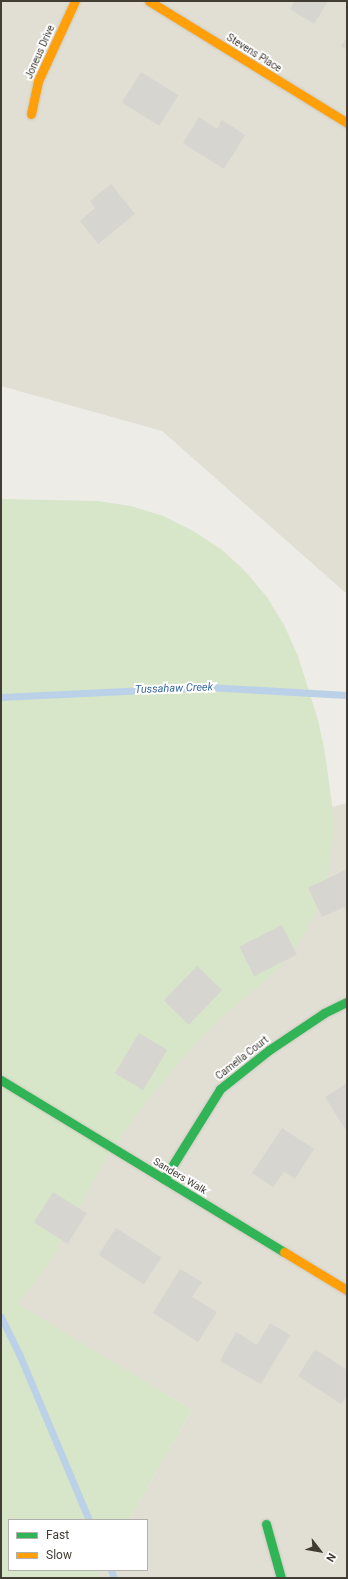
<!DOCTYPE html>
<html>
<head>
<meta charset="utf-8">
<style>
  body { margin:0 }
  #map { position:relative; width:348px; height:1579px; overflow:hidden; background:#edece6; font-family:Roboto,sans-serif }
  div>[style] { position:absolute }
  [style*='--x'] { left:calc(var(--x)*1px); top:calc(var(--y)*1px); width:calc(var(--w)*1px); rotate:calc(var(--a)*1deg) }
  .residential>* { inset:0; background:#e1ded4 }
  .green>* { inset:0; background:#d7e6c8 }
  .stream>* { height:7px; margin:-3.5px; padding:0 3.5px; transform-origin:3.5px; border-radius:3.5px; background:#bad1e7 }
  .building>* { inset:0; background:#d6d5cf; transform-origin:0 0 }
  .roads { filter:drop-shadow(0 0 1px #cbc9be) drop-shadow(0 0 1px #cbc9be) }
  .fast>* { height:9px; margin:-4.5px; padding:0 4.5px; transform-origin:4.5px; border-radius:4.5px; background:#30b455 }
  .slow>* { height:9px; margin:-4.5px; padding:0 4.5px; transform-origin:4.5px; border-radius:4.5px; background:#ff9f0a }
  span { translate:-50% -50%; white-space:nowrap; text-align:center; line-height:1.15; -webkit-text-stroke:4px #fff; paint-order:stroke }
  .street-label { font-size:10px; color:#413d34 }
  .water-label { font-size:11px; color:#396ba1; font-style:italic }
  .frame { position:absolute; inset:0; border:2px solid #413d34; pointer-events:none }
  .legend { position:absolute; left:8px; top:1519px; width:140px; height:52px; box-sizing:border-box; background:#fff; border:1px solid #b3b1ae; margin:0; padding:5px 7px; list-style:none; font-size:12px; color:#413d34 }
  .legend li { display:flex; align-items:center; gap:8px; height:20px }
  .legend b { width:20px; border:1px solid #b3b1ae }
  .north { position:absolute; left:300px; top:1531px; width:40px; height:40px; -webkit-text-stroke:3px #fff; paint-order:stroke; rotate:121deg; font-size:11px; font-weight:700; line-height:16px; text-align:center; color:#413d34 }
  .north::after { content:''; display:block; margin:auto; width:14px; height:18px; background:#413d34; clip-path:polygon(50% 0,100% 100%,50% 72%,0 100%) }
</style>
</head>
<body>
<div id="map">
  <div class="residential">
    <i style="clip-path:polygon(1px 1px,347px 1px,347px 594px,162px 431px,1px 386px)"></i>
    <i style="clip-path:polygon(347px 803px,347px 1578px,96px 1578px,100px 1570px,147px 1570px,147px 1520px,129px 1520px,192px 1410px,1px 1294px,1px 1019px,286px 819px)"></i>
  </div>
  <div class="green">
    <i style="clip-path:polygon(1px 499px,97px 501px,131px 506px,163px 516px,193px 531px,221px 549px,245px 571px,267px 597px,284px 625px,298px 656px,318px 720px,325px 753px,334px 819px,332px 852px,326px 885px,314px 917px,297px 946px,276px 971px,225px 1015px,201px 1038px,179px 1063px,136px 1115px,99px 1170px,52px 1259px,18px 1304px,192px 1410px,129px 1520px,9px 1520px,9px 1570px,100px 1570px,96px 1578px,1px 1578px)"></i>
  </div>
  <div class="stream">
    <i style="--x:1;--y:697;--w:207;--a:-2.8"></i>
    <i style="--x:208;--y:687;--w:139;--a:3.3"></i>
    <i style="--x:1;--y:1317;--w:43;--a:64"></i>
    <i style="--x:20;--y:1356;--w:178;--a:67.2"></i>
    <i style="--x:111;--y:1570;--w:9;--a:69"></i>
  </div>
  <div class="building">
    <i style="clip-path:polygon(292px 1px,328px 1px,314px 24px,290px 9px,294px 2px)"></i>
    <i style="clip-path:polygon(347px 37px,347px 50px,341px 46px)"></i>
    <i style="left:141px;top:72px;width:44px;height:36px;rotate:32deg"></i>
    <i style="clip-path:polygon(199px 117px,217px 129px,222px 120px,245px 135px,224px 169px,183px 143px)"></i>
    <i style="clip-path:polygon(111px 184px,135px 214px,98px 244px,80px 221px,95px 208px,90px 201px)"></i>
    <i style="clip-path:polygon(347px 869px,347px 912px,345px 907px,322px 917px,308px 888px)"></i>
    <i style="left:282px;top:925px;width:33px;height:48px;rotate:63deg"></i>
    <i style="left:197px;top:966px;width:35px;height:48px;rotate:44deg"></i>
    <i style="left:139px;top:1033px;width:33px;height:47px;rotate:31deg"></i>
    <i style="clip-path:polygon(347px 1083px,347px 1132px,325px 1097px)"></i>
    <i style="clip-path:polygon(282px 1128px,314px 1149px,295px 1179px,284px 1172px,273px 1187px,252px 1173px)"></i>
    <i style="left:53px;top:1192px;width:40px;height:36px;rotate:32deg"></i>
    <i style="left:116px;top:1228px;width:54px;height:32px;rotate:33deg"></i>
    <i style="clip-path:polygon(180px 1269px,202px 1282px,192px 1297px,217px 1312px,198px 1342px,153px 1313px)"></i>
    <i style="clip-path:polygon(270px 1323px,290px 1335px,261px 1384px,220px 1361px,236px 1332px,257px 1345px)"></i>
    <i style="clip-path:polygon(315px 1349px,347px 1370px,347px 1396px,341px 1404px,298px 1376px)"></i>
  </div>
  <div class="roads">
    <div class="fast">
      <i style="--x:1;--y:1080;--w:331;--a:31.3"></i>
      <i style="--x:164;--y:1179;--w:106;--a:-58.1"></i>
      <i style="--x:220;--y:1089;--w:63;--a:-38.5"></i>
      <i style="--x:269;--y:1050;--w:66;--a:-33.9"></i>
      <i style="--x:324;--y:1013;--w:25;--a:-26"></i>
      <i style="--x:266;--y:1524;--w:56;--a:74.5"></i>
    </div>
    <div class="slow">
      <i style="--x:149;--y:1;--w:233;--a:31.6"></i>
      <i style="--x:31;--y:114;--w:34;--a:-78"></i>
      <i style="--x:38;--y:81;--w:88;--a:-65.2"></i>
      <i style="--x:284;--y:1252;--w:74;--a:31.1"></i>
    </div>
  </div>
  <div class="street-label">
    <span style="left:40px;top:52px;rotate:-66deg">Joneus Drive</span>
    <span style="left:254px;top:53px;rotate:32deg">Stevens Place</span>
    <span style="left:242px;top:1058px;rotate:-38deg">Camella Court</span>
    <span style="left:180px;top:1176px;rotate:31deg">Sanders Walk</span>
  </div>
  <div class="water-label">
    <span style="left:174px;top:689px;rotate:-2deg">Tussahaw Creek</span>
  </div>
  <div class="frame"></div>
  <ul class="legend">
  <li><b style="height:5px;background:#30b455"></b>Fast</li>
  <li><b style="height:5px;background:#ff9f0a"></b>Slow</li>
  </ul>
  <div class="north">N</div>
</div>
</body>
</html>
